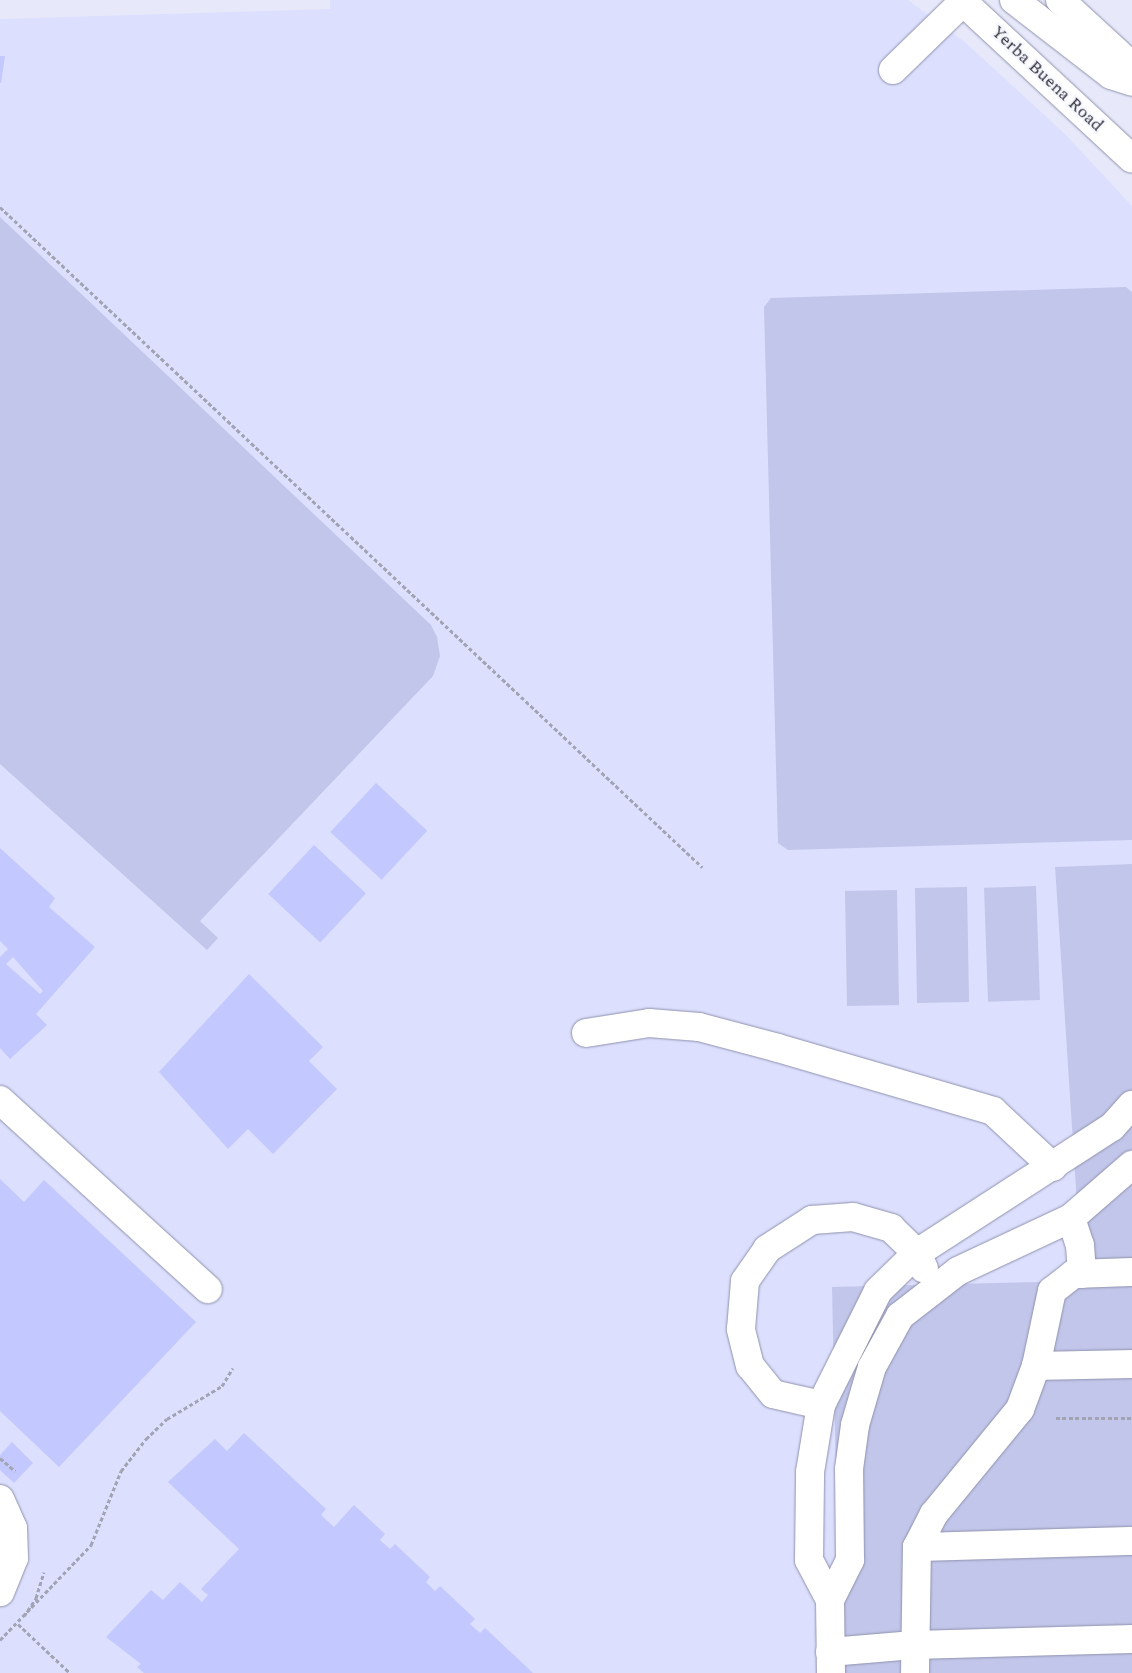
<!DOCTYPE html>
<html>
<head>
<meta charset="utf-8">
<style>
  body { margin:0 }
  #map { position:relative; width:1132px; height:1673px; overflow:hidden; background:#e7e9fa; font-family:Spectral,serif }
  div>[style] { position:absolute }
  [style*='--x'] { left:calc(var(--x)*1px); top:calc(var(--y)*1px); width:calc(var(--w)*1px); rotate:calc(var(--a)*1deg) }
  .built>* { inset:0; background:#dcdffd }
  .green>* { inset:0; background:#c2c6ea; transform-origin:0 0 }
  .building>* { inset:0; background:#c3c8fe; transform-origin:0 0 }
  .path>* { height:3px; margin-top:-1.5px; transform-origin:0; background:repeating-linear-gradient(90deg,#a2a4b3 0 4px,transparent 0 6.5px) }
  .roads { filter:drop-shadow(0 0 1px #8f92ad) drop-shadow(0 0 1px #8f92ad) }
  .minor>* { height:28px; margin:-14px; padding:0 14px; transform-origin:14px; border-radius:14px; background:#fff }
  span { translate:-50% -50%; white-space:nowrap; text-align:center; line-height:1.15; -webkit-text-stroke:4.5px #f6f7fd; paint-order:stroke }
  .street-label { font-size:18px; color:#343541 }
</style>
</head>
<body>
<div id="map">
  <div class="built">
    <i style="clip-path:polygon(330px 0,908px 0,966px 43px,1066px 135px,1132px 206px,1132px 864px,1055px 867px,1082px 1282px,1091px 1673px,0 1673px,0 19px,330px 9px)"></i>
  </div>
  <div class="green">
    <i style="clip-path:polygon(0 217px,431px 625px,437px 637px,440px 656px,433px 676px,200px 921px,218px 938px,207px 950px,0 764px)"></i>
    <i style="clip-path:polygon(1126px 287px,1132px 292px,1132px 840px,788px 850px,778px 843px,764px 307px,771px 298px)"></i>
    <i style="clip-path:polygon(1132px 864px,1132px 1673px,840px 1673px,832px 1287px,1082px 1281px,1055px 867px)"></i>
    <i style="left:1036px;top:886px;width:114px;height:52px;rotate:88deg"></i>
    <i style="left:967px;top:887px;width:115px;height:52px;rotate:89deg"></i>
    <i style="left:897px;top:890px;width:115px;height:52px;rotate:89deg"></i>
  </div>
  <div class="building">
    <i style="clip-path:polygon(0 56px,5px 56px,1px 83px,0 83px)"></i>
    <i style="left:376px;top:783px;width:70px;height:67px;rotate:43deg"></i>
    <i style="left:314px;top:845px;width:71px;height:67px;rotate:43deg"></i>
    <i style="clip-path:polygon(evenodd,0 848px,55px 898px,49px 907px,95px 947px,36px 1014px,47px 1025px,10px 1059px,0 1048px,0 957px,8px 949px,0 941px,0 848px,13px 957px,43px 991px,40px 994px,6px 964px,13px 957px)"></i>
    <i style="clip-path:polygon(249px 974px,323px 1047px,309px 1061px,337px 1089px,273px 1154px,248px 1129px,228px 1149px,159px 1072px)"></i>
    <i style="clip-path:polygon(0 1179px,24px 1202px,44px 1180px,196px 1322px,59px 1467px,0 1411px)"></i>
    <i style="clip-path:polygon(244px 1433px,326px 1509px,321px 1515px,334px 1527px,354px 1505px,385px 1534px,380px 1540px,390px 1549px,395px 1544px,430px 1577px,426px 1582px,435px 1591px,440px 1586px,475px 1619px,470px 1624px,480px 1633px,485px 1628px,533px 1673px,144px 1673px,137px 1667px,141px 1664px,106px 1637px,151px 1590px,163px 1600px,180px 1582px,202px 1602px,208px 1595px,201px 1589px,239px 1549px,168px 1482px,215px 1439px,227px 1451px)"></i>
    <i style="clip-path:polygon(12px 1442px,33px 1463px,14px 1483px,0 1470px,0 1455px)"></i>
  </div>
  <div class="path">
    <i style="--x:0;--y:207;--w:964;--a:43.23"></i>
    <i style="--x:1056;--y:1418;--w:76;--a:0"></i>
    <i style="--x:0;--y:1458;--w:20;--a:41"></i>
    <i style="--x:24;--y:1616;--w:22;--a:-56"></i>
    <i style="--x:36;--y:1598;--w:27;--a:-73"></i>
    <i style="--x:18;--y:1624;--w:71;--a:43.3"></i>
    <i style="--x:0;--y:1640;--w:132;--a:-46.2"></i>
    <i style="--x:91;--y:1545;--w:80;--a:-67.9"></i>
    <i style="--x:121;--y:1471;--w:41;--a:-52"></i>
    <i style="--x:146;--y:1439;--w:29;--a:-44"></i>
    <i style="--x:167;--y:1419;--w:64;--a:-31"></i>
    <i style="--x:222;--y:1386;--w:21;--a:-59"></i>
  </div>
  <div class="roads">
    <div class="minor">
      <i style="--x:961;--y:0;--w:233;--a:42.9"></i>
      <i style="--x:1014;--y:0;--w:123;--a:37.7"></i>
      <i style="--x:1111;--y:75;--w:22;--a:18"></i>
      <i style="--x:1060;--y:0;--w:98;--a:42.5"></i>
      <i style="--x:893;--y:70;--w:100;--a:-44.2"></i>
      <i style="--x:586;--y:1033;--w:64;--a:-9"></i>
      <i style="--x:649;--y:1023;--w:50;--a:4.6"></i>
      <i style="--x:699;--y:1027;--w:82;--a:14.9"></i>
      <i style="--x:778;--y:1048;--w:224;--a:16.3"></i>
      <i style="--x:993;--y:1111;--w:82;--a:43"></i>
      <i style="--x:0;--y:1100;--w:281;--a:42.3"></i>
      <i style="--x:1071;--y:1218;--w:28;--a:72"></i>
      <i style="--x:1080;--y:1245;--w:29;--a:86"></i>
      <i style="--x:1036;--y:1366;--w:96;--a:-1.2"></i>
      <i style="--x:821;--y:1405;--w:49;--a:-167.1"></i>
      <i style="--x:773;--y:1394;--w:36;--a:-129"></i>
      <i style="--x:750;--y:1366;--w:38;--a:-104"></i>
      <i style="--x:741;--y:1329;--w:48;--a:-85.2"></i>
      <i style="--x:745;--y:1281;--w:39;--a:-55"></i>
      <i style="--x:767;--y:1249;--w:54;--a:-32.8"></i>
      <i style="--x:812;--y:1220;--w:41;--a:-4.2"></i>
      <i style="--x:853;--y:1217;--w:40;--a:16"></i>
      <i style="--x:891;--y:1228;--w:36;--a:44"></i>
      <i style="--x:917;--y:1253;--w:17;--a:66"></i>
      <i style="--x:0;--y:1499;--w:32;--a:66"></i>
      <i style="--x:13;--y:1528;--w:30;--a:88"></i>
      <i style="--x:14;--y:1558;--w:37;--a:112"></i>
      <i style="--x:917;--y:1547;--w:215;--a:-1.6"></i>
      <i style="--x:830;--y:1600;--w:45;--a:-117.7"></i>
      <i style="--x:809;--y:1560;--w:88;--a:-89.3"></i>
      <i style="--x:810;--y:1472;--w:68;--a:-80.7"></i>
      <i style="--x:821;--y:1405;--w:127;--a:-63.4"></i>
      <i style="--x:878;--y:1291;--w:54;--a:-44.3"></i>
      <i style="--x:917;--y:1253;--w:232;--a:-32.9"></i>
      <i style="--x:1112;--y:1127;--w:30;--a:-48"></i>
      <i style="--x:830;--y:1652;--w:84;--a:-4.8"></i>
      <i style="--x:914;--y:1645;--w:218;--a:-1.6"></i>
      <i style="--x:831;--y:1673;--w:73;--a:-90.8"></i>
      <i style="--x:830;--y:1600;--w:45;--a:-63.4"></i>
      <i style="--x:850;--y:1560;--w:91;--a:-90.6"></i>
      <i style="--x:849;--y:1469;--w:44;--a:-82.2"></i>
      <i style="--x:855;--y:1425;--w:60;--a:-73.7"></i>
      <i style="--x:872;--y:1367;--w:58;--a:-61.2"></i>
      <i style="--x:900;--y:1316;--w:73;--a:-37.8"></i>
      <i style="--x:958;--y:1271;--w:125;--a:-25.1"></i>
      <i style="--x:1071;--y:1218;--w:81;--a:-41"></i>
      <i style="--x:915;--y:1673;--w:126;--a:-89.1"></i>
      <i style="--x:917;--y:1547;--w:37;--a:-63"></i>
      <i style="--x:934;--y:1514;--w:136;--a:-50.7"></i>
      <i style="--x:1020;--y:1409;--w:46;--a:-69.6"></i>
      <i style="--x:1036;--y:1366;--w:77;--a:-78"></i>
      <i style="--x:1052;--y:1291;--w:28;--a:-38"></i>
      <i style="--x:1074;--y:1274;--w:58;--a:-2"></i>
    </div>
  </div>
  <div class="street-label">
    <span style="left:1047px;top:79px;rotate:43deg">Yerba Buena Road</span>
  </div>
</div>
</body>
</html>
